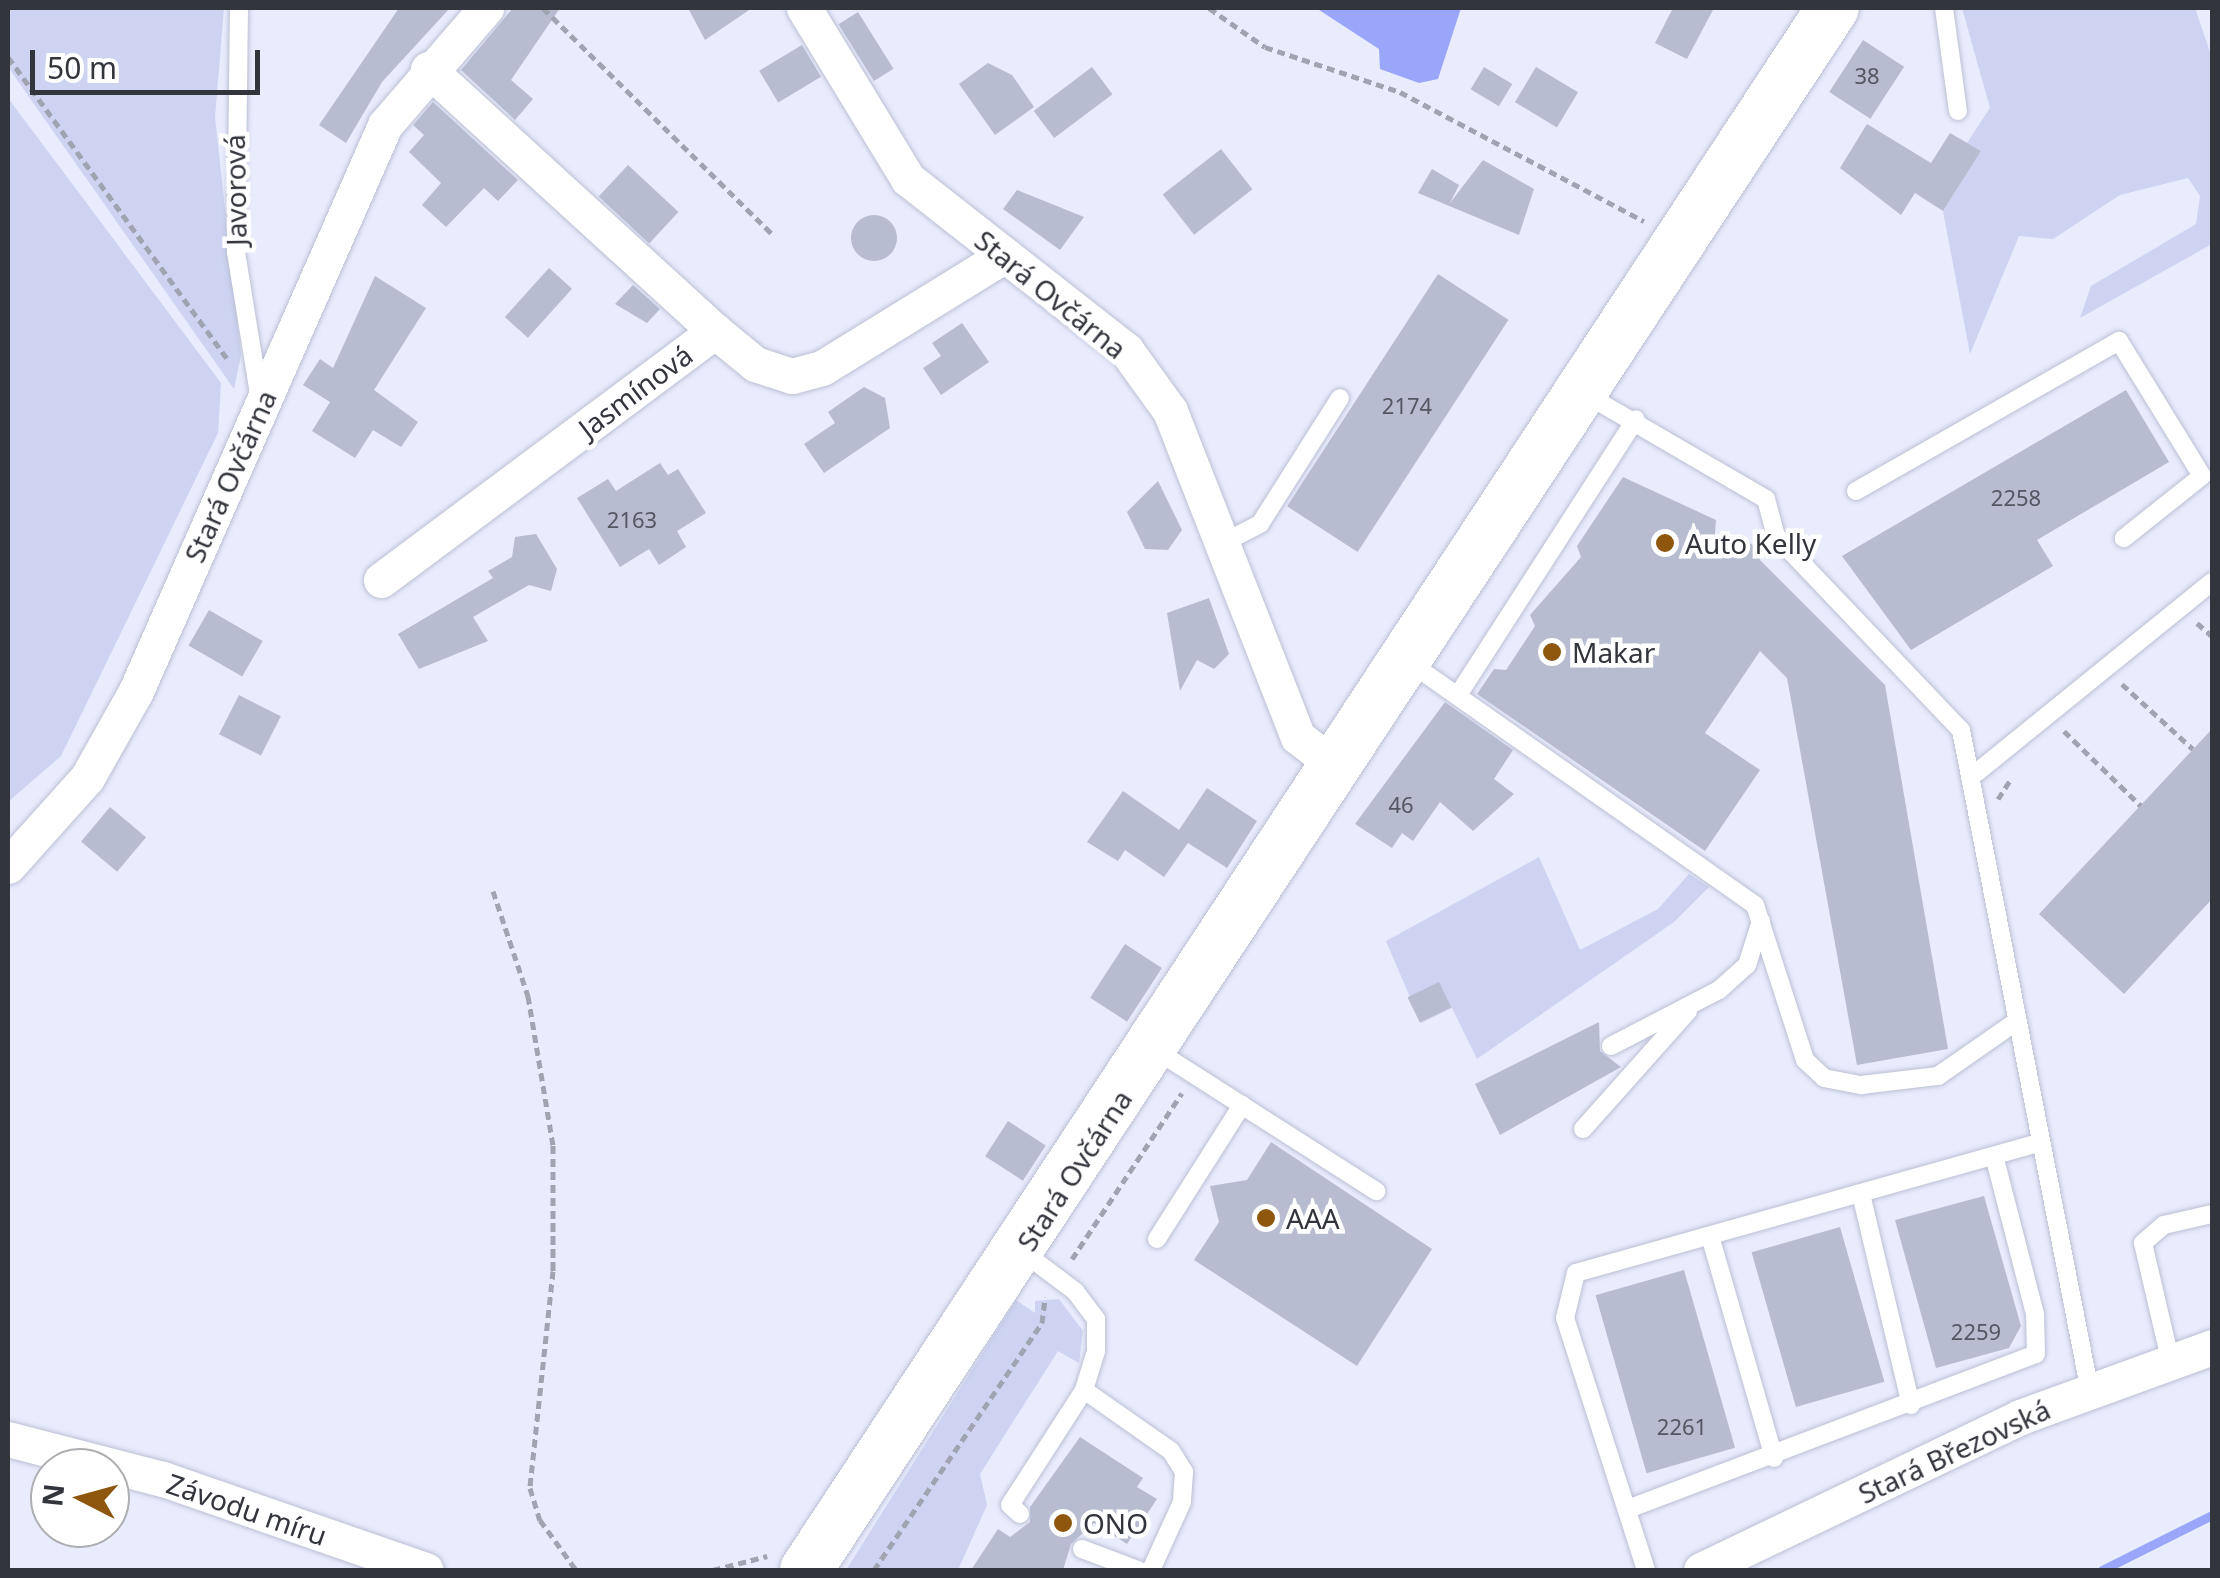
<!DOCTYPE html>
<html>
<head>
<meta charset="utf-8">
<style>
  body { margin:0 }
  #map { position:relative; width:2220px; height:1578px; overflow:hidden; background:#e8ecfd; font-family:"Noto Sans",sans-serif }
  div>[style] { position:absolute }
  [style*='--x'] { left:calc(var(--x)*1px); top:calc(var(--y)*1px); width:calc(var(--w)*1px); rotate:calc(var(--a)*1deg) }
  .green>* { inset:0; background:#cdd3f1 }
  .water>* { inset:0; background:#99a6fa }
  .stream>* { height:9px; margin:-4.5px; padding:0 4.5px; transform-origin:4.5px; border-radius:4.5px; background:#99a6fa }
  .building>* { inset:0; background:#b7bcd1; transform-origin:0 0 }
  .round { border-radius:50% }
  .path>* { height:5px; margin-top:-2.5px; transform-origin:0; background:repeating-linear-gradient(90deg,#a0a3b0 0 8px,transparent 0 13px) }
  .roads { filter:drop-shadow(0 0 2px #bbbfd4) drop-shadow(0 0 2px #bbbfd4) }
  .service>* { height:18px; margin:-9px; padding:0 9px; transform-origin:9px; border-radius:9px; background:#fff }
  .minor>* { height:35px; margin:-17.5px; padding:0 17.5px; transform-origin:17.5px; border-radius:17.5px; background:#fff }
  .secondary>* { height:52px; margin:-26px; padding:0 26px; transform-origin:26px; border-radius:26px; background:#fff }
  .dots>* { width:28px; height:28px; translate:-50% -50%; box-sizing:border-box; border:5px solid #fff; border-radius:50% }
  span { translate:-50% -50%; white-space:nowrap; text-align:center; line-height:1.15; -webkit-text-stroke:9px #fff; paint-order:stroke }
  .number-label { font-size:22px; color:#545762 }
  .number-label span { -webkit-text-stroke-width:0 }
  .street-label { font-size:28px; color:#33353d }
  .poi-label { font-size:28px; color:#33353d }
  .left { translate:0 -50%; text-align:left }
  .frame { position:absolute; inset:0; border:10px solid #33353d; pointer-events:none }
  .north { position:absolute; left:30px; top:1448px; width:100px; height:100px; box-sizing:border-box; background:#fff; border:2px solid #adaeb1; border-radius:50%; rotate:276deg; font-size:28px; font-weight:700; line-height:40px; text-align:center; color:#33353d }
  .north::after { content:''; display:block; margin:auto; width:35px; height:45px; background:#8e570d; clip-path:polygon(50% 0,100% 100%,50% 72%,0 100%) }
  .scale { position:absolute; left:30px; top:50px; width:230px; height:45px; box-sizing:border-box; border:5px solid #33353d; border-top:0; padding-left:12px; font-size:30px; line-height:35px; white-space:nowrap; color:#33353d; -webkit-text-stroke:8px #fff; paint-order:stroke }
</style>
</head>
<body>
<div id="map">
  <div class="green">
    <i style="clip-path:polygon(8px 8px,224px 8px,215px 117px,241px 355px,234px 389px,8px 67px)"></i>
    <i style="clip-path:polygon(1962px 8px,2195px 8px,2212px 58px,2212px 244px,2080px 318px,2091px 286px,2196px 224px,2200px 196px,2188px 178px,2120px 195px,2053px 239px,2019px 236px,1970px 354px,1943px 211px,1981px 151px,1967px 143px,1990px 108px)"></i>
    <i style="clip-path:polygon(8px 98px,221px 383px,218px 433px,61px 756px,8px 802px)"></i>
    <i style="clip-path:polygon(1539px 857px,1580px 950px,1658px 909px,1689px 874px,1709px 887px,1674px 922px,1477px 1059px,1452px 1008px,1421px 1023px,1386px 941px)"></i>
    <i style="clip-path:polygon(1059px 1299px,1083px 1331px,1079px 1363px,1058px 1351px,980px 1474px,987px 1505px,958px 1570px,846px 1570px,1016px 1300px,1035px 1313px,1035px 1301px)"></i>
  </div>
  <div class="water">
    <i style="clip-path:polygon(1316px 8px,1461px 8px,1438px 79px,1419px 83px,1380px 69px,1379px 49px)"></i>
  </div>
  <div class="stream">
    <i style="--x:2102;--y:1570;--w:123;--a:-26.6"></i>
  </div>
  <div class="building">
    <i style="clip-path:polygon(399px 8px,450px 8px,382px 82px,346px 143px,319px 125px)"></i>
    <i style="clip-path:polygon(513px 8px,560px 8px,511px 80px,533px 99px,515px 120px,461px 70px)"></i>
    <i style="clip-path:polygon(688px 8px,752px 8px,705px 40px)"></i>
    <i style="clip-path:polygon(1673px 8px,1714px 8px,1687px 59px,1655px 43px)"></i>
    <i style="left:858px;top:12px;width:67px;height:23px;rotate:58deg"></i>
    <i style="left:1863px;top:40px;width:49px;height:62px;rotate:33deg"></i>
    <i style="left:802px;top:45px;width:37px;height:50px;rotate:59deg"></i>
    <i style="clip-path:polygon(988px 63px,1012px 75px,1034px 107px,995px 135px,959px 84px)"></i>
    <i style="left:1092px;top:67px;width:34px;height:73px;rotate:53deg"></i>
    <i style="left:1484px;top:67px;width:33px;height:26px;rotate:31deg"></i>
    <i style="left:1536px;top:67px;width:49px;height:41px;rotate:31deg"></i>
    <i style="clip-path:polygon(433px 102px,518px 180px,498px 201px,484px 188px,446px 227px,422px 205px,441px 183px,409px 152px,424px 135px,413px 125px)"></i>
    <i style="clip-path:polygon(1867px 124px,1931px 163px,1950px 133px,1981px 151px,1943px 211px,1915px 193px,1901px 215px,1840px 168px)"></i>
    <i style="left:1221px;top:149px;width:51px;height:74px;rotate:52deg"></i>
    <i style="clip-path:polygon(1483px 160px,1534px 189px,1519px 235px,1418px 193px,1432px 169px,1459px 185px,1450px 203px)"></i>
    <i style="left:628px;top:165px;width:69px;height:43px;rotate:43deg"></i>
    <i style="clip-path:polygon(1017px 190px,1084px 217px,1060px 250px,1003px 209px)"></i>
    <i class="round" style="left:851px;top:215px;width:46px;height:46px"></i>
    <i style="left:549px;top:268px;width:31px;height:66px;rotate:42deg"></i>
    <i style="left:1438px;top:274px;width:84px;height:277px;rotate:33deg"></i>
    <i style="clip-path:polygon(375px 276px,426px 308px,374px 390px,418px 422px,401px 447px,373px 430px,355px 458px,312px 431px,330px 402px,303px 385px,320px 359px,333px 368px)"></i>
    <i style="clip-path:polygon(633px 285px,660px 309px,647px 323px,615px 304px)"></i>
    <i style="clip-path:polygon(962px 323px,989px 362px,941px 395px,923px 368px,941px 356px,932px 343px)"></i>
    <i style="clip-path:polygon(864px 387px,885px 398px,890px 428px,824px 473px,804px 444px,835px 423px,828px 412px)"></i>
    <i style="clip-path:polygon(2126px 390px,2169px 462px,2037px 540px,2053px 566px,1911px 650px,1842px 556px)"></i>
    <i style="clip-path:polygon(660px 463px,668px 475px,678px 469px,706px 513px,677px 531px,686px 547px,659px 565px,649px 549px,620px 567px,577px 498px,608px 479px,616px 491px)"></i>
    <i style="clip-path:polygon(1623px 477px,1716px 520px,1714px 547px,1740px 537px,1761px 550px,1760px 560px,1885px 685px,1948px 1049px,1857px 1065px,1787px 678px,1760px 651px,1705px 733px,1760px 770px,1705px 851px,1477px 694px,1494px 669px,1506px 670px,1535px 626px,1530px 615px,1581px 557px,1577px 546px)"></i>
    <i style="clip-path:polygon(1158px 481px,1182px 530px,1168px 550px,1145px 549px,1127px 512px)"></i>
    <i style="clip-path:polygon(536px 534px,557px 569px,551px 591px,529px 585px,473px 617px,488px 641px,419px 669px,398px 634px,493px 578px,488px 571px,512px 557px,515px 537px)"></i>
    <i style="clip-path:polygon(1209px 598px,1229px 654px,1214px 669px,1197px 660px,1180px 691px,1167px 613px)"></i>
    <i style="left:209px;top:610px;width:62px;height:41px;rotate:30deg"></i>
    <i style="left:239px;top:695px;width:47px;height:44px;rotate:27deg"></i>
    <i style="clip-path:polygon(1445px 702px,1513px 750px,1494px 779px,1514px 794px,1473px 831px,1440px 802px,1413px 841px,1402px 833px,1392px 848px,1355px 824px)"></i>
    <i style="clip-path:polygon(2212px 729px,2212px 899px,2124px 994px,2039px 914px)"></i>
    <i style="clip-path:polygon(1207px 788px,1257px 821px,1227px 868px,1188px 843px,1164px 877px,1125px 850px,1118px 861px,1087px 842px,1123px 791px,1179px 830px)"></i>
    <i style="left:110px;top:807px;width:47px;height:45px;rotate:40deg"></i>
    <i style="left:1125px;top:944px;width:44px;height:64px;rotate:33deg"></i>
    <i style="left:1439px;top:982px;width:28px;height:35px;rotate:64deg"></i>
    <i style="clip-path:polygon(1599px 1022px,1600px 1051px,1621px 1067px,1500px 1135px,1475px 1084px)"></i>
    <i style="left:1008px;top:1121px;width:45px;height:42px;rotate:33deg"></i>
    <i style="clip-path:polygon(1271px 1142px,1432px 1249px,1357px 1366px,1194px 1260px,1219px 1222px,1210px 1186px,1247px 1180px)"></i>
    <i style="clip-path:polygon(1984px 1196px,2021px 1326px,2009px 1348px,1936px 1368px,1895px 1220px)"></i>
    <i style="left:1840px;top:1227px;width:161px;height:92px;rotate:74deg"></i>
    <i style="left:1684px;top:1270px;width:185px;height:92px;rotate:74deg"></i>
    <i style="clip-path:polygon(1080px 1437px,1143px 1478px,1137px 1487px,1157px 1499px,1127px 1544px,1094px 1523px,1071px 1544px,1063px 1570px,971px 1570px,998px 1529px,1010px 1537px,1030px 1522px,1030px 1507px)"></i>
  </div>
  <div class="path">
    <i style="--x:543;--y:8;--w:325;--a:44.6"></i>
    <i style="--x:1209;--y:8;--w:68;--a:34.9"></i>
    <i style="--x:1265;--y:47;--w:142;--a:18.4"></i>
    <i style="--x:1400;--y:92;--w:276;--a:27.9"></i>
    <i style="--x:8;--y:57;--w:372;--a:54"></i>
    <i style="--x:2197;--y:623;--w:20;--a:41"></i>
    <i style="--x:2122;--y:684;--w:96;--a:42.5"></i>
    <i style="--x:2064;--y:731;--w:107;--a:44.2"></i>
    <i style="--x:1998;--y:799;--w:24;--a:-57"></i>
    <i style="--x:493;--y:891;--w:111;--a:71.6"></i>
    <i style="--x:528;--y:996;--w:151;--a:80.5"></i>
    <i style="--x:553;--y:1145;--w:126;--a:90"></i>
    <i style="--x:553;--y:1271;--w:218;--a:96.1"></i>
    <i style="--x:530;--y:1488;--w:34;--a:73"></i>
    <i style="--x:540;--y:1520;--w:62;--a:54.2"></i>
    <i style="--x:1072;--y:1259;--w:199;--a:-56.5"></i>
    <i style="--x:713;--y:1570;--w:56;--a:-14.5"></i>
    <i style="--x:874;--y:1570;--w:299;--a:-55.8"></i>
    <i style="--x:1042;--y:1323;--w:26;--a:-83"></i>
  </div>
  <div class="roads">
    <div class="service">
      <i style="--x:239;--y:8;--w:244;--a:90.7"></i>
      <i style="--x:236;--y:252;--w:150;--a:80.8"></i>
      <i style="--x:1944;--y:8;--w:104;--a:82.3"></i>
      <i style="--x:1587;--y:395;--w:207;--a:30.2"></i>
      <i style="--x:1766;--y:499;--w:38;--a:75"></i>
      <i style="--x:1776;--y:536;--w:268;--a:46.4"></i>
      <i style="--x:1961;--y:730;--w:674;--a:78.97"></i>
      <i style="--x:1856;--y:491;--w:303;--a:-29.7"></i>
      <i style="--x:2119;--y:341;--w:158;--a:58.4"></i>
      <i style="--x:2202;--y:476;--w:100;--a:141.5"></i>
      <i style="--x:1223;--y:543;--w:42;--a:-27.2"></i>
      <i style="--x:1260;--y:524;--w:149;--a:-57.6"></i>
      <i style="--x:1409;--y:662;--w:423;--a:35.1"></i>
      <i style="--x:1755;--y:905;--w:163;--a:72.1"></i>
      <i style="--x:1805;--y:1060;--w:26;--a:43"></i>
      <i style="--x:1824;--y:1078;--w:38;--a:11"></i>
      <i style="--x:1861;--y:1085;--w:78;--a:-6.7"></i>
      <i style="--x:1938;--y:1076;--w:96;--a:-34.8"></i>
      <i style="--x:1458;--y:695;--w:328;--a:-57.2"></i>
      <i style="--x:1976;--y:773;--w:304;--a:-39"></i>
      <i style="--x:1611;--y:1046;--w:122;--a:-27.4"></i>
      <i style="--x:1719;--y:990;--w:38;--a:-42"></i>
      <i style="--x:1747;--y:965;--w:46;--a:-72.3"></i>
      <i style="--x:1154;--y:1049;--w:264;--a:32.6"></i>
      <i style="--x:1583;--y:1129;--w:158;--a:-48.3"></i>
      <i style="--x:1861;--y:1194;--w:217;--a:76.7"></i>
      <i style="--x:1710;--y:1236;--w:231;--a:73.9"></i>
      <i style="--x:1157;--y:1239;--w:159;--a:-57.6"></i>
      <i style="--x:2170;--y:1359;--w:119;--a:-103.1"></i>
      <i style="--x:2143;--y:1243;--w:28;--a:-41"></i>
      <i style="--x:2164;--y:1225;--w:49;--a:-12.9"></i>
      <i style="--x:1084;--y:1390;--w:106;--a:35"></i>
      <i style="--x:1171;--y:1451;--w:25;--a:58"></i>
      <i style="--x:1184;--y:1472;--w:30;--a:94"></i>
      <i style="--x:1182;--y:1502;--w:75;--a:114.5"></i>
      <i style="--x:1628;--y:1509;--w:436;--a:-20.8"></i>
      <i style="--x:2036;--y:1354;--w:40;--a:-91.4"></i>
      <i style="--x:2035;--y:1314;--w:163;--a:-104.5"></i>
      <i style="--x:1020;--y:1514;--w:13;--a:-138"></i>
      <i style="--x:1010;--y:1505;--w:137;--a:-57.2"></i>
      <i style="--x:1084;--y:1390;--w:41;--a:-72.9"></i>
      <i style="--x:1096;--y:1351;--w:32;--a:-90"></i>
      <i style="--x:1096;--y:1319;--w:34;--a:-127"></i>
      <i style="--x:1076;--y:1292;--w:66;--a:-143"></i>
      <i style="--x:1082;--y:1549;--w:60;--a:20.6"></i>
      <i style="--x:1646;--y:1570;--w:265;--a:-107.8"></i>
      <i style="--x:1565;--y:1318;--w:46;--a:-76.3"></i>
      <i style="--x:1576;--y:1273;--w:480;--a:-15.7"></i>
    </div>
    <div class="minor">
      <i style="--x:804;--y:8;--w:200;--a:58.7"></i>
      <i style="--x:908;--y:179;--w:277;--a:38.1"></i>
      <i style="--x:1126;--y:350;--w:75;--a:54.2"></i>
      <i style="--x:1170;--y:411;--w:350;--a:68.6"></i>
      <i style="--x:1298;--y:737;--w:46;--a:37.9"></i>
      <i style="--x:428;--y:69;--w:389;--a:42.4"></i>
      <i style="--x:381;--y:580;--w:417;--a:-36.7"></i>
      <i style="--x:715;--y:331;--w:52;--a:39.5"></i>
      <i style="--x:755;--y:364;--w:39;--a:18"></i>
      <i style="--x:792;--y:376;--w:31;--a:-15"></i>
      <i style="--x:822;--y:368;--w:215;--a:-31.7"></i>
      <i style="--x:8;--y:866;--w:118;--a:-48.1"></i>
      <i style="--x:87;--y:778;--w:100;--a:-60.6"></i>
      <i style="--x:136;--y:691;--w:618;--a:-66.25"></i>
      <i style="--x:385;--y:125;--w:155;--a:-49.2"></i>
      <i style="--x:8;--y:1439;--w:160;--a:14.5"></i>
      <i style="--x:163;--y:1479;--w:278;--a:19.1"></i>
      <i style="--x:1701;--y:1570;--w:354;--a:-25.6"></i>
      <i style="--x:2020;--y:1417;--w:204;--a:-20"></i>
    </div>
    <div class="secondary">
      <i style="--x:806;--y:1570;--w:1869;--a:-56.68"></i>
    </div>
  </div>
  <div class="dots">
    <i style="left:1665px;top:543px;background:#8e570d"></i>
    <i style="left:1552px;top:652px;background:#8e570d"></i>
    <i style="left:1266px;top:1218px;background:#8e570d"></i>
    <i style="left:1063px;top:1523px;background:#8e570d"></i>
  </div>
  <div class="number-label">
    <span style="left:1867px;top:76px">38</span>
    <span style="left:1407px;top:406px">2174</span>
    <span style="left:2016px;top:498px">2258</span>
    <span style="left:632px;top:520px">2163</span>
    <span style="left:1401px;top:805px">46</span>
    <span style="left:1976px;top:1332px">2259</span>
    <span style="left:1682px;top:1427px">2261</span>
  </div>
  <div class="street-label">
    <span style="left:235px;top:190px;rotate:-91deg">Javorová</span>
    <span style="left:1051px;top:294px;rotate:39deg">Stará Ovčárna</span>
    <span style="left:635px;top:391px;rotate:-37deg">Jasmínová</span>
    <span style="left:230px;top:476px;rotate:-66deg">Stará Ovčárna</span>
    <span style="left:1074px;top:1170px;rotate:-57deg">Stará Ovčárna</span>
    <span style="left:1954px;top:1451px;rotate:-25deg">Stará Březovská</span>
    <span style="left:247px;top:1509px;rotate:19deg">Závodu míru</span>
  </div>
  <div class="poi-label">
    <span class="left" style="left:1685px;top:543px">Auto Kelly</span>
    <span class="left" style="left:1572px;top:652px">Makar</span>
    <span class="left" style="left:1286px;top:1218px">AAA</span>
    <span class="left" style="left:1083px;top:1523px">ONO</span>
  </div>
  <div class="frame"></div>
  <div class="north">N</div>
  <div class="scale">50 m</div>
</div>
</body>
</html>
